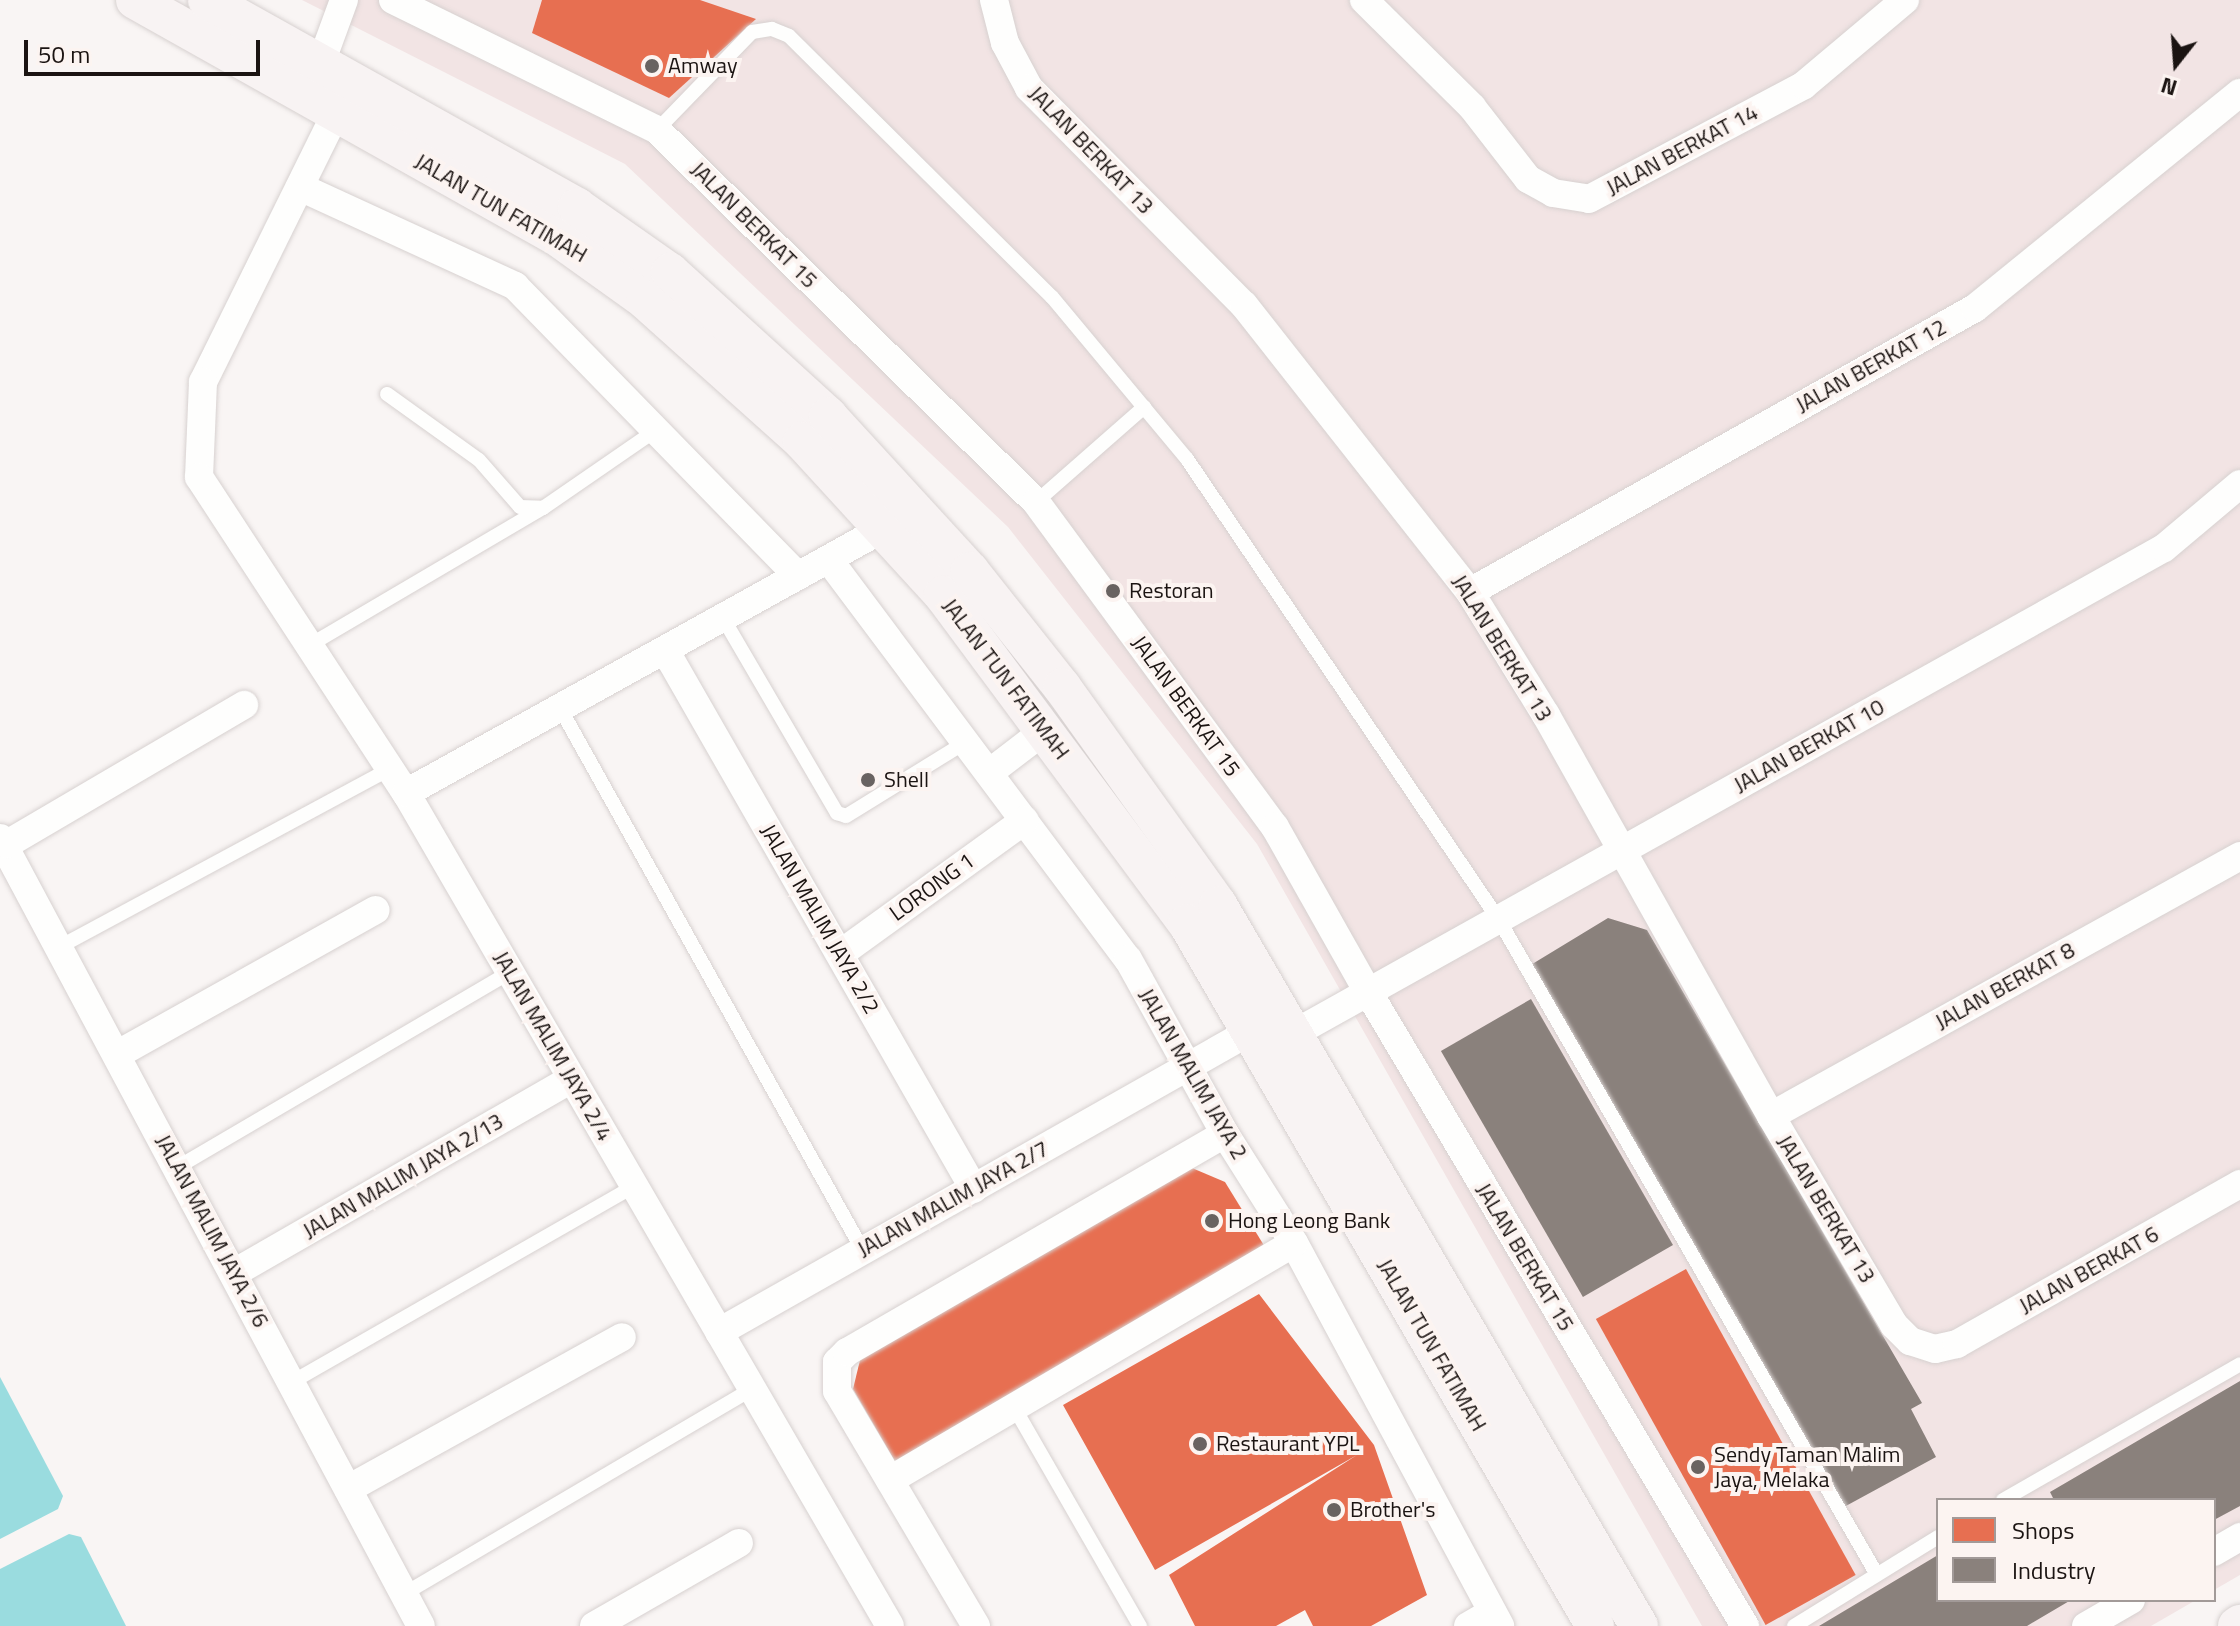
<!DOCTYPE html>
<html>
<head>
<meta charset="utf-8">
<style>
  body { margin:0 }
  #map { position:relative; width:2240px; height:1626px; overflow:hidden; background:#f9f5f4; font-family:"Titillium Web",sans-serif }
  div>[style] { position:absolute }
  [style*='--x'] { left:calc(var(--x)*1px); top:calc(var(--y)*1px); width:calc(var(--w)*1px); rotate:calc(var(--a)*1deg) }
  .industrial>* { inset:0; background:#f2e4e4 }
  .water>* { inset:0; background:#9adcdf }
  .shops>* { inset:0; background:#e76f51; transform-origin:0 0 }
  .industry>* { inset:0; background:#8a817c; transform-origin:0 0 }
  .roads { filter:drop-shadow(0 0 2px #d7d1d0) drop-shadow(0 0 2px #d7d1d0) }
  .lane>* { height:14px; margin:-7px; padding:0 7px; transform-origin:7px; border-radius:7px; background:#fefefd }
  .street>* { height:28px; margin:-14px; padding:0 14px; transform-origin:14px; border-radius:14px; background:#fefefd }
  .secondary>* { height:38px; margin:-19px; padding:0 19px; transform-origin:19px; border-radius:19px; background:#f8f3f3 }
  .dots>* { width:22px; height:22px; translate:-50% -50%; box-sizing:border-box; border:4px solid #fcf4f1; border-radius:50% }
  span { translate:-50% -50%; white-space:nowrap; text-align:center; line-height:1.15; -webkit-text-stroke:8px #fcf4f1; paint-order:stroke }
  .poi-label { font-size:22px; color:#1b1412 }
  .left { translate:0 -50%; text-align:left }
  .street-label { font-size:22px; color:#1b1412 }
  .legend { position:absolute; left:1936px; top:1498px; width:280px; height:104px; box-sizing:border-box; background:#fcf4f1; border:2px solid #a29a98; margin:0; padding:10px 14px; list-style:none; font-size:24px; color:#1b1412 }
  .legend li { display:flex; align-items:center; gap:16px; height:40px }
  .legend b { width:40px; border:2px solid #a29a98 }
  .north { position:absolute; left:2136px; top:24px; width:80px; height:80px; -webkit-text-stroke:6px #fcf4f1; paint-order:stroke; rotate:197deg; font-size:22px; font-weight:700; line-height:32px; text-align:center; color:#1b1412 }
  .north::after { content:''; display:block; margin:auto; width:28px; height:36px; background:#1b1412; clip-path:polygon(50% 0,100% 100%,50% 72%,0 100%) }
  .scale { position:absolute; left:24px; top:40px; width:236px; height:36px; box-sizing:border-box; border:4px solid #1b1412; border-top:0; padding-left:10px; font-size:24px; line-height:28px; white-space:nowrap; color:#1b1412; -webkit-text-stroke:6px #fcf4f1; paint-order:stroke }
</style>
</head>
<body>
<div id="map">
  <div class="industrial">
    <i style="clip-path:polygon(302px 0,2240px 0,2240px 1575px,2214px 1590px,2214px 1500px,1938px 1500px,1938px 1600px,2196px 1600px,2151px 1626px,1702px 1626px,1257px 844px,1008px 527px,625px 164px)"></i>
  </div>
  <div class="water">
    <i style="clip-path:polygon(0 1377px,63px 1496px,58px 1509px,0 1539px)"></i>
    <i style="clip-path:polygon(69px 1534px,81px 1537px,126px 1626px,0 1626px,0 1569px)"></i>
  </div>
  <div class="shops">
    <i style="clip-path:polygon(542px 0,700px 0,756px 19px,669px 98px,532px 33px)"></i>
    <i style="clip-path:polygon(1192px 1168px,1225px 1182px,1268px 1252px,896px 1463px,853px 1389px,861px 1356px)"></i>
    <i style="left:1686px;top:1269px;width:350px;height:103px;rotate:61deg"></i>
    <i style="clip-path:polygon(1259px 1294px,1374px 1445px,1427px 1595px,1371px 1626px,1313px 1626px,1305px 1610px,1276px 1626px,1195px 1626px,1169px 1575px,1357px 1455px,1155px 1570px,1063px 1405px)"></i>
  </div>
  <div class="industry">
    <i style="clip-path:polygon(1608px 918px,1647px 930px,1922px 1403px,1911px 1409px,1936px 1457px,1844px 1507px,1529px 966px)"></i>
    <i style="left:1531px;top:999px;width:284px;height:104px;rotate:60deg"></i>
    <i style="clip-path:polygon(2240px 1381px,2240px 1506px,2214px 1520px,2214px 1500px,2054px 1500px,2050px 1492px)"></i>
    <i style="clip-path:polygon(1938px 1555px,1938px 1600px,2071px 1600px,2027px 1626px,1819px 1626px)"></i>
  </div>
  <div class="roads">
    <div class="lane">
      <i style="--x:657;--y:130;--w:136;--a:-45.9"></i>
      <i style="--x:752;--y:32;--w:20;--a:-9"></i>
      <i style="--x:772;--y:29;--w:18;--a:22"></i>
      <i style="--x:789;--y:36;--w:371;--a:44.8"></i>
      <i style="--x:1052;--y:297;--w:211;--a:50.2"></i>
      <i style="--x:1187;--y:459;--w:557;--a:55.91"></i>
      <i style="--x:1499;--y:920;--w:754;--a:60"></i>
      <i style="--x:387;--y:394;--w:113;--a:35.7"></i>
      <i style="--x:479;--y:460;--w:62;--a:48.9"></i>
      <i style="--x:520;--y:507;--w:23;--a:2"></i>
      <i style="--x:543;--y:508;--w:137;--a:-34.6"></i>
      <i style="--x:1036;--y:502;--w:144;--a:-41.3"></i>
      <i style="--x:723;--y:618;--w:226;--a:59.7"></i>
      <i style="--x:837;--y:813;--w:9;--a:18"></i>
      <i style="--x:846;--y:816;--w:141;--a:-31.7"></i>
      <i style="--x:310;--y:645;--w:270;--a:-30.5"></i>
      <i style="--x:560;--y:708;--w:620;--a:60.83"></i>
      <i style="--x:61;--y:946;--w:375;--a:-28.3"></i>
      <i style="--x:178;--y:1167;--w:385;--a:-30.4"></i>
      <i style="--x:292;--y:1382;--w:394;--a:-29.8"></i>
      <i style="--x:1014;--y:1407;--w:253;--a:60.1"></i>
      <i style="--x:2003;--y:1500;--w:273;--a:-29.8"></i>
      <i style="--x:404;--y:1594;--w:404;--a:-30.5"></i>
      <i style="--x:1794;--y:1626;--w:169;--a:-31.7"></i>
    </div>
    <div class="street">
      <i style="--x:393;--y:0;--w:294;--a:26.2"></i>
      <i style="--x:657;--y:130;--w:531;--a:44.47"></i>
      <i style="--x:1036;--y:502;--w:403;--a:53.7"></i>
      <i style="--x:1275;--y:827;--w:187;--a:60.6"></i>
      <i style="--x:1367;--y:990;--w:740;--a:59.28"></i>
      <i style="--x:994;--y:0;--w:44;--a:75.7"></i>
      <i style="--x:1005;--y:43;--w:51;--a:61.9"></i>
      <i style="--x:1029;--y:88;--w:305;--a:45.3"></i>
      <i style="--x:1244;--y:305;--w:365;--a:51.8"></i>
      <i style="--x:1470;--y:592;--w:145;--a:58.3"></i>
      <i style="--x:1546;--y:715;--w:460;--a:60.7"></i>
      <i style="--x:1771;--y:1116;--w:243;--a:59.5"></i>
      <i style="--x:1894;--y:1325;--w:23;--a:45"></i>
      <i style="--x:1910;--y:1341;--w:26;--a:18"></i>
      <i style="--x:1935;--y:1349;--w:23;--a:-13"></i>
      <i style="--x:1957;--y:1344;--w:325;--a:-29.5"></i>
      <i style="--x:1364;--y:0;--w:152;--a:44.7"></i>
      <i style="--x:1472;--y:107;--w:91;--a:52.1"></i>
      <i style="--x:1528;--y:179;--w:29;--a:29"></i>
      <i style="--x:1553;--y:193;--w:36;--a:9"></i>
      <i style="--x:1589;--y:199;--w:243;--a:-27.9"></i>
      <i style="--x:1804;--y:85;--w:132;--a:-40.1"></i>
      <i style="--x:314;--y:82;--w:87;--a:-69.9"></i>
      <i style="--x:336;--y:113;--w:300;--a:116.3"></i>
      <i style="--x:203;--y:382;--w:95;--a:92.4"></i>
      <i style="--x:199;--y:477;--w:378;--a:56.8"></i>
      <i style="--x:406;--y:793;--w:963;--a:59.84"></i>
      <i style="--x:300;--y:187;--w:237;--a:24.7"></i>
      <i style="--x:515;--y:286;--w:405;--a:45.7"></i>
      <i style="--x:829;--y:560;--w:499;--a:53.2"></i>
      <i style="--x:1128;--y:959;--w:200;--a:61"></i>
      <i style="--x:1225;--y:1134;--w:129;--a:57.7"></i>
      <i style="--x:1294;--y:1243;--w:435;--a:61.7"></i>
      <i style="--x:1470;--y:592;--w:579;--a:-29.35"></i>
      <i style="--x:1975;--y:308;--w:341;--a:-39.1"></i>
      <i style="--x:665;--y:650;--w:621;--a:60.18"></i>
      <i style="--x:989;--y:773;--w:71;--a:-37.5"></i>
      <i style="--x:406;--y:793;--w:561;--a:-28.99"></i>
      <i style="--x:0;--y:838;--w:893;--a:61.89"></i>
      <i style="--x:7;--y:844;--w:275;--a:-30.4"></i>
      <i style="--x:840;--y:954;--w:228;--a:-35.9"></i>
      <i style="--x:1295;--y:1033;--w:995;--a:-29.17"></i>
      <i style="--x:2164;--y:548;--w:99;--a:-40.1"></i>
      <i style="--x:118;--y:1054;--w:295;--a:-29.2"></i>
      <i style="--x:1771;--y:1116;--w:536;--a:-29"></i>
      <i style="--x:234;--y:1273;--w:390;--a:-29.9"></i>
      <i style="--x:719;--y:1332;--w:611;--a:-29.5"></i>
      <i style="--x:890;--y:1480;--w:468;--a:-30.4"></i>
      <i style="--x:348;--y:1489;--w:313;--a:-29"></i>
      <i style="--x:2214;--y:1552;--w:30;--a:-30"></i>
      <i style="--x:594;--y:1626;--w:167;--a:-29.8"></i>
      <i style="--x:976;--y:1626;--w:273;--a:-120.6"></i>
      <i style="--x:837;--y:1391;--w:29;--a:-90"></i>
      <i style="--x:837;--y:1362;--w:14;--a:-45"></i>
      <i style="--x:847;--y:1352;--w:436;--a:-30"></i>
      <i style="--x:1468;--y:1626;--w:28;--a:-30"></i>
      <i style="--x:2086;--y:1626;--w:52;--a:-30"></i>
    </div>
    <div class="secondary">
      <i style="--x:135;--y:0;--w:483;--a:29.3"></i>
      <i style="--x:556;--y:236;--w:110;--a:35.7"></i>
      <i style="--x:645;--y:300;--w:211;--a:41.9"></i>
      <i style="--x:802;--y:441;--w:209;--a:47.5"></i>
      <i style="--x:943;--y:595;--w:409;--a:53.4"></i>
      <i style="--x:1187;--y:923;--w:813;--a:59.87"></i>
      <i style="--x:207;--y:0;--w:424;--a:29.2"></i>
      <i style="--x:577;--y:207;--w:113;--a:35"></i>
      <i style="--x:670;--y:272;--w:214;--a:42.3"></i>
      <i style="--x:828;--y:416;--w:210;--a:47.5"></i>
      <i style="--x:970;--y:571;--w:148;--a:51.6"></i>
      <i style="--x:1062;--y:687;--w:268;--a:54.4"></i>
      <i style="--x:1218;--y:905;--w:835;--a:59.72"></i>
      <i style="--x:2237;--y:1626;--w:4;--a:-34"></i>
    </div>
  </div>
  <div class="dots">
    <i style="left:652px;top:66px;background:#696361"></i>
    <i style="left:1113px;top:591px;background:#696361"></i>
    <i style="left:868px;top:780px;background:#696361"></i>
    <i style="left:1212px;top:1221px;background:#696361"></i>
    <i style="left:1200px;top:1444px;background:#696361"></i>
    <i style="left:1698px;top:1467px;background:#696361"></i>
    <i style="left:1334px;top:1510px;background:#696361"></i>
  </div>
  <div class="poi-label">
    <span class="left" style="left:668px;top:66px">Amway</span>
    <span class="left" style="left:1129px;top:591px">Restoran</span>
    <span class="left" style="left:884px;top:780px">Shell</span>
    <span class="left" style="left:1228px;top:1221px">Hong Leong Bank</span>
    <span class="left" style="left:1216px;top:1444px">Restaurant YPL</span>
    <span class="left" style="left:1714px;top:1467px">Sendy Taman Malim<br>Jaya, Melaka</span>
    <span class="left" style="left:1350px;top:1510px">Brother's</span>
  </div>
  <div class="street-label">
    <span style="left:1091px;top:150px;rotate:46deg">JALAN BERKAT 13</span>
    <span style="left:1682px;top:150px;rotate:-28deg">JALAN BERKAT 14</span>
    <span style="left:501px;top:208px;rotate:30deg">JALAN TUN FATIMAH</span>
    <span style="left:754px;top:225px;rotate:45deg">JALAN BERKAT 15</span>
    <span style="left:1871px;top:366px;rotate:-29deg">JALAN BERKAT 12</span>
    <span style="left:1502px;top:648px;rotate:58deg">JALAN BERKAT 13</span>
    <span style="left:1006px;top:679px;rotate:53deg">JALAN TUN FATIMAH</span>
    <span style="left:1186px;top:706px;rotate:54deg">JALAN BERKAT 15</span>
    <span style="left:1809px;top:746px;rotate:-29deg">JALAN BERKAT 10</span>
    <span style="left:932px;top:887px;rotate:-36deg">LORONG 1</span>
    <span style="left:820px;top:919px;rotate:60deg">JALAN MALIM JAYA 2/2</span>
    <span style="left:2005px;top:986px;rotate:-29deg">JALAN BERKAT 8</span>
    <span style="left:553px;top:1046px;rotate:60deg">JALAN MALIM JAYA 2/4</span>
    <span style="left:1193px;top:1074px;rotate:60deg">JALAN MALIM JAYA 2</span>
    <span style="left:403px;top:1176px;rotate:-30deg">JALAN MALIM JAYA 2/13</span>
    <span style="left:953px;top:1199px;rotate:-29deg">JALAN MALIM JAYA 2/7</span>
    <span style="left:1826px;top:1209px;rotate:59deg">JALAN BERKAT 13</span>
    <span style="left:212px;top:1231px;rotate:62deg">JALAN MALIM JAYA 2/6</span>
    <span style="left:1525px;top:1257px;rotate:59deg">JALAN BERKAT 15</span>
    <span style="left:2089px;top:1270px;rotate:-29deg">JALAN BERKAT 6</span>
    <span style="left:1432px;top:1345px;rotate:60deg">JALAN TUN FATIMAH</span>
  </div>
  <ul class="legend">
  <li><b style="height:22px;background:#e76f51"></b>Shops</li>
  <li><b style="height:22px;background:#8a817c"></b>Industry</li>
  </ul>
  <div class="north">N</div>
  <div class="scale">50 m</div>
</div>
</body>
</html>
